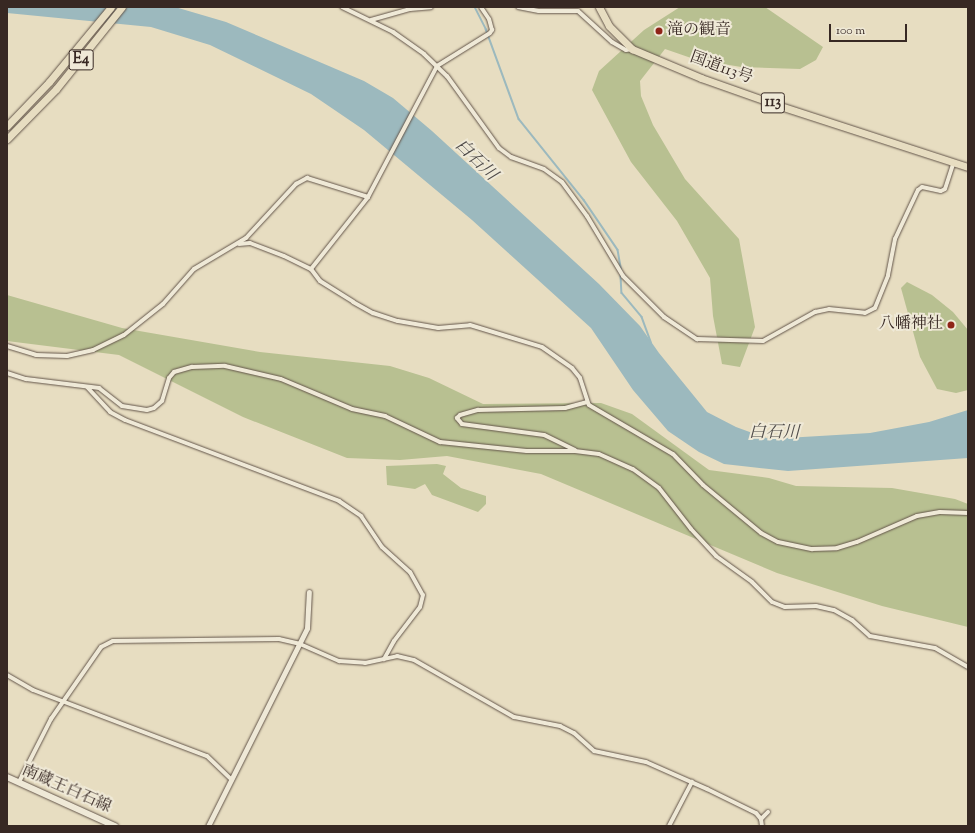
<!DOCTYPE html>
<html>
<head>
<meta charset="utf-8">
<style>
  body { margin:0 }
  #map { position:relative; width:975px; height:833px; overflow:hidden; background:#e7ddc1; font-family:"Sorts Mill Goudy","Noto Serif JP",serif }
  div>[style] { position:absolute }
  [style*='--x'] { left:calc(var(--x)*1px); top:calc(var(--y)*1px); width:calc(var(--w)*1px); rotate:calc(var(--a)*1deg) }
  .green>* { inset:0; background:#b8c091 }
  .water>* { inset:0; background:#9cb9be }
  .stream>* { height:1.5px; margin:-0.75px; padding:0 0.75px; transform-origin:0.75px; border-radius:0.75px; background:#9cb9be }
  .roads { filter:drop-shadow(0 0 1px #63554a) drop-shadow(0 0 1px #63554a) }
  .minor>* { height:4px; margin:-2px; padding:0 2px; transform-origin:2px; border-radius:2px; background:#efe9d7 }
  .tertiary>* { height:5px; margin:-2.5px; padding:0 2.5px; transform-origin:2.5px; border-radius:2.5px; background:#efe9d7 }
  .secondary>* { height:5.5px; margin:-2.75px; padding:0 2.75px; transform-origin:2.75px; border-radius:2.75px; background:#efe9d7 }
  .trunk>* { height:7px; margin:-3.5px; padding:0 3.5px; transform-origin:3.5px; border-radius:3.5px; background:#e7ddc1 }
  .motorway>* { height:7px; margin:-3.5px; padding:0 3.5px; transform-origin:3.5px; border-radius:3.5px; background:#e7ddc1 }
  .dots>* { width:11px; height:11px; translate:-50% -50%; box-sizing:border-box; border:2px solid #efe9d7; border-radius:50% }
  span { translate:-50% -50%; white-space:nowrap; text-align:center; line-height:1.15; -webkit-text-stroke:4px #efe9d7; paint-order:stroke }
  .shield-label span { padding:1px 3px; background:#efe9d7; border:1px solid; border-radius:3px; -webkit-text-stroke-width:0 }
  .shield-label { font-size:15px; color:#372823; font-weight:700 }
  .poi-label { font-size:16px; color:#372823 }
  .left { translate:0 -50%; text-align:left }
  .right { translate:-100% -50%; text-align:right }
  .street-label { font-size:16px; color:#372823 }
  .water-label { font-size:17px; color:#504c4a; font-style:italic }
  .frame { position:absolute; inset:0; border:8px solid #372823; pointer-events:none }
  .scale { position:absolute; left:829px; top:24px; width:78px; height:18px; box-sizing:border-box; border:2px solid #372823; border-top:0; padding-left:5px; font-size:12px; line-height:14px; white-space:nowrap; color:#372823; -webkit-text-stroke:3px #efe9d7; paint-order:stroke }
</style>
</head>
<body>
<div id="map">
  <div class="green">
    <i style="clip-path:polygon(680px 7px,765px 7px,823px 47px,816px 60px,800px 69px,741px 67px,694px 59px,665px 49px,640px 81px,641px 96px,653px 125px,685px 179px,739px 239px,755px 327px,740px 367px,722px 364px,713px 316px,710px 278px,677px 221px,631px 162px,592px 90px,599px 71px,644px 30px)"></i>
    <i style="clip-path:polygon(907px 282px,932px 295px,953px 312px,968px 330px,968px 390px,956px 393px,937px 389px,920px 357px,901px 288px)"></i>
    <i style="clip-path:polygon(7px 295px,122px 328px,260px 352px,390px 366px,429px 378px,483px 404px,601px 403px,632px 414px,709px 470px,769px 478px,796px 486px,892px 488px,955px 499px,968px 504px,968px 627px,882px 606px,777px 573px,541px 474px,447px 456px,400px 460px,347px 458px,243px 417px,119px 355px,7px 341px)"></i>
    <i style="clip-path:polygon(437px 464px,446px 466px,443px 474px,461px 488px,486px 496px,486px 504px,478px 512px,432px 495px,425px 484px,415px 489px,387px 485px,386px 466px)"></i>
  </div>
  <div class="water">
    <i style="clip-path:polygon(7px 7px,175px 7px,226px 22px,364px 81px,393px 98px,432px 131px,599px 284px,640px 326px,659px 353px,707px 412px,736px 427px,769px 439px,870px 433px,929px 422px,968px 410px,968px 458px,788px 471px,724px 464px,699px 452px,668px 431px,633px 390px,591px 328px,472px 220px,364px 130px,311px 94px,210px 45px,151px 27px,7px 13px)"></i>
  </div>
  <div class="stream">
    <i style="--x:475;--y:7;--w:25;--a:63"></i>
    <i style="--x:486;--y:29;--w:96;--a:69.9"></i>
    <i style="--x:519;--y:119;--w:104;--a:51.3"></i>
    <i style="--x:584;--y:200;--w:60;--a:55.8"></i>
    <i style="--x:618;--y:250;--w:22;--a:80"></i>
    <i style="--x:621;--y:276;--w:17;--a:87"></i>
    <i style="--x:622;--y:293;--w:31;--a:50"></i>
    <i style="--x:642;--y:317;--w:27;--a:70"></i>
  </div>
  <div class="roads">
    <div class="minor">
      <i style="--x:342;--y:7;--w:57;--a:26.1"></i>
      <i style="--x:393;--y:32;--w:38;--a:35"></i>
      <i style="--x:424;--y:54;--w:32;--a:44"></i>
      <i style="--x:447;--y:76;--w:89;--a:54.2"></i>
      <i style="--x:499;--y:148;--w:15;--a:37"></i>
      <i style="--x:511;--y:157;--w:35;--a:20"></i>
      <i style="--x:544;--y:169;--w:22;--a:36"></i>
      <i style="--x:562;--y:182;--w:42;--a:53.7"></i>
      <i style="--x:587;--y:216;--w:70;--a:59"></i>
      <i style="--x:623;--y:276;--w:58;--a:45"></i>
      <i style="--x:664;--y:317;--w:40;--a:34"></i>
      <i style="--x:697;--y:339;--w:66;--a:1.7"></i>
      <i style="--x:763;--y:341;--w:60;--a:-29.1"></i>
      <i style="--x:815;--y:312;--w:14;--a:-12"></i>
      <i style="--x:829;--y:309;--w:36;--a:6"></i>
      <i style="--x:865;--y:313;--w:11;--a:-27"></i>
      <i style="--x:875;--y:308;--w:35;--a:-68"></i>
      <i style="--x:888;--y:275;--w:37;--a:-79"></i>
      <i style="--x:895;--y:239;--w:54;--a:-64.9"></i>
      <i style="--x:918;--y:190;--w:5;--a:-37"></i>
      <i style="--x:922;--y:187;--w:19;--a:12"></i>
      <i style="--x:941;--y:191;--w:4;--a:-27"></i>
      <i style="--x:945;--y:189;--w:28;--a:-72"></i>
      <i style="--x:518;--y:7;--w:21;--a:11"></i>
      <i style="--x:539;--y:11;--w:39;--a:0"></i>
      <i style="--x:578;--y:11;--w:46;--a:42.4"></i>
      <i style="--x:612;--y:42;--w:16;--a:30"></i>
      <i style="--x:626;--y:50;--w:6;--a:-9"></i>
      <i style="--x:371;--y:20;--w:41;--a:-15.8"></i>
      <i style="--x:410;--y:9;--w:21;--a:-5"></i>
      <i style="--x:239;--y:244;--w:11;--a:-5"></i>
      <i style="--x:250;--y:243;--w:36;--a:21"></i>
      <i style="--x:284;--y:256;--w:30;--a:26"></i>
      <i style="--x:311;--y:269;--w:15;--a:53"></i>
      <i style="--x:320;--y:281;--w:39;--a:32"></i>
      <i style="--x:353;--y:302;--w:23;--a:29"></i>
      <i style="--x:373;--y:313;--w:26;--a:18"></i>
      <i style="--x:398;--y:321;--w:41;--a:9.9"></i>
      <i style="--x:438;--y:328;--w:32;--a:-5"></i>
      <i style="--x:470;--y:325;--w:75;--a:17"></i>
      <i style="--x:542;--y:347;--w:37;--a:35"></i>
      <i style="--x:572;--y:368;--w:13;--a:51"></i>
      <i style="--x:580;--y:378;--w:28;--a:72"></i>
      <i style="--x:589;--y:405;--w:97;--a:30.3"></i>
      <i style="--x:673;--y:454;--w:43;--a:45.9"></i>
      <i style="--x:703;--y:485;--w:75;--a:39.6"></i>
      <i style="--x:761;--y:533;--w:19;--a:28"></i>
      <i style="--x:778;--y:542;--w:35;--a:12"></i>
      <i style="--x:812;--y:549;--w:25;--a:-2"></i>
      <i style="--x:837;--y:548;--w:21;--a:-17"></i>
      <i style="--x:857;--y:542;--w:65;--a:-23.4"></i>
      <i style="--x:917;--y:516;--w:23;--a:-10"></i>
      <i style="--x:940;--y:512;--w:28;--a:2"></i>
      <i style="--x:311;--y:269;--w:92;--a:-51.6"></i>
      <i style="--x:368;--y:197;--w:148;--a:-62.2"></i>
      <i style="--x:437;--y:66;--w:62;--a:-31.9"></i>
      <i style="--x:490;--y:33;--w:4;--a:-56"></i>
      <i style="--x:492;--y:30;--w:11;--a:-105"></i>
      <i style="--x:489;--y:19;--w:14;--a:-124"></i>
      <i style="--x:7;--y:346;--w:30;--a:17"></i>
      <i style="--x:36;--y:355;--w:31;--a:2"></i>
      <i style="--x:67;--y:356;--w:27;--a:-13"></i>
      <i style="--x:93;--y:350;--w:34;--a:-26"></i>
      <i style="--x:124;--y:335;--w:50;--a:-38.5"></i>
      <i style="--x:163;--y:304;--w:47;--a:-48.5"></i>
      <i style="--x:194;--y:269;--w:61;--a:-30.8"></i>
      <i style="--x:246;--y:238;--w:74;--a:-47.2"></i>
      <i style="--x:296;--y:184;--w:13;--a:-29"></i>
      <i style="--x:307;--y:178;--w:64;--a:17.3"></i>
      <i style="--x:7;--y:373;--w:20;--a:18"></i>
      <i style="--x:26;--y:379;--w:74;--a:7"></i>
      <i style="--x:99;--y:388;--w:29;--a:38"></i>
      <i style="--x:122;--y:406;--w:25;--a:9"></i>
      <i style="--x:147;--y:410;--w:7;--a:-16"></i>
      <i style="--x:154;--y:408;--w:11;--a:-41"></i>
      <i style="--x:162;--y:401;--w:24;--a:-73"></i>
      <i style="--x:169;--y:378;--w:8;--a:-50"></i>
      <i style="--x:174;--y:372;--w:19;--a:-16"></i>
      <i style="--x:192;--y:367;--w:33;--a:-2"></i>
      <i style="--x:225;--y:366;--w:57;--a:13.1"></i>
      <i style="--x:281;--y:379;--w:77;--a:22.9"></i>
      <i style="--x:352;--y:409;--w:34;--a:12"></i>
      <i style="--x:385;--y:416;--w:61;--a:25.3"></i>
      <i style="--x:440;--y:442;--w:87;--a:5.9"></i>
      <i style="--x:527;--y:451;--w:48;--a:0"></i>
      <i style="--x:575;--y:451;--w:24;--a:7"></i>
      <i style="--x:599;--y:454;--w:37;--a:24"></i>
      <i style="--x:633;--y:469;--w:32;--a:36"></i>
      <i style="--x:659;--y:488;--w:52;--a:52"></i>
      <i style="--x:691;--y:529;--w:37;--a:47"></i>
      <i style="--x:716;--y:556;--w:44;--a:35.8"></i>
      <i style="--x:752;--y:582;--w:28;--a:45"></i>
      <i style="--x:772;--y:602;--w:14;--a:21"></i>
      <i style="--x:785;--y:607;--w:31;--a:-2"></i>
      <i style="--x:816;--y:606;--w:18;--a:13"></i>
      <i style="--x:834;--y:610;--w:21;--a:29"></i>
      <i style="--x:852;--y:620;--w:24;--a:42"></i>
      <i style="--x:870;--y:636;--w:66;--a:10.5"></i>
      <i style="--x:935;--y:648;--w:38;--a:30"></i>
      <i style="--x:87;--y:387;--w:34;--a:47"></i>
      <i style="--x:110;--y:412;--w:17;--a:28"></i>
      <i style="--x:125;--y:420;--w:229;--a:20.7"></i>
      <i style="--x:339;--y:501;--w:27;--a:34"></i>
      <i style="--x:361;--y:516;--w:37;--a:56"></i>
      <i style="--x:382;--y:547;--w:38;--a:42"></i>
      <i style="--x:410;--y:572;--w:26;--a:61"></i>
      <i style="--x:423;--y:595;--w:12;--a:104"></i>
      <i style="--x:420;--y:607;--w:43;--a:127.4"></i>
      <i style="--x:394;--y:641;--w:21;--a:119"></i>
      <i style="--x:575;--y:450;--w:34;--a:-154"></i>
      <i style="--x:544;--y:435;--w:83;--a:-172.4"></i>
      <i style="--x:462;--y:424;--w:8;--a:-130"></i>
      <i style="--x:457;--y:418;--w:4;--a:-45"></i>
      <i style="--x:460;--y:415;--w:19;--a:-16"></i>
      <i style="--x:478;--y:410;--w:87;--a:-1.3"></i>
      <i style="--x:565;--y:408;--w:23;--a:-15"></i>
      <i style="--x:7;--y:675;--w:30;--a:30"></i>
      <i style="--x:33;--y:690;--w:186;--a:20.8"></i>
      <i style="--x:207;--y:756;--w:33;--a:44"></i>
      <i style="--x:19;--y:782;--w:71;--a:-63.1"></i>
      <i style="--x:51;--y:719;--w:88;--a:-55.2"></i>
      <i style="--x:101;--y:647;--w:13;--a:-27"></i>
      <i style="--x:113;--y:641;--w:166;--a:-0.7"></i>
      <i style="--x:279;--y:639;--w:22;--a:13"></i>
      <i style="--x:300;--y:644;--w:43;--a:23.6"></i>
      <i style="--x:339;--y:661;--w:26;--a:4"></i>
      <i style="--x:365;--y:663;--w:33;--a:-12"></i>
      <i style="--x:397;--y:656;--w:17;--a:13"></i>
      <i style="--x:414;--y:660;--w:115;--a:29.7"></i>
      <i style="--x:514;--y:717;--w:47;--a:11.1"></i>
      <i style="--x:560;--y:726;--w:16;--a:27"></i>
      <i style="--x:574;--y:733;--w:27;--a:42"></i>
      <i style="--x:594;--y:751;--w:53;--a:11.9"></i>
      <i style="--x:646;--y:762;--w:67;--a:23.9"></i>
      <i style="--x:707;--y:789;--w:55;--a:26.1"></i>
      <i style="--x:756;--y:813;--w:8;--a:50"></i>
      <i style="--x:761;--y:819;--w:7;--a:82"></i>
      <i style="--x:761;--y:819;--w:10;--a:-45"></i>
      <i style="--x:669;--y:826;--w:50;--a:-62.4"></i>
    </div>
    <div class="tertiary">
      <i style="--x:208;--y:826;--w:221;--a:-63.4"></i>
      <i style="--x:307;--y:628;--w:36;--a:-87"></i>
    </div>
    <div class="secondary">
      <i style="--x:7;--y:777;--w:119;--a:24.4"></i>
    </div>
    <div class="trunk">
      <i style="--x:599;--y:7;--w:21;--a:62"></i>
      <i style="--x:609;--y:26;--w:33;--a:45"></i>
      <i style="--x:632;--y:49;--w:75;--a:22.8"></i>
      <i style="--x:701;--y:78;--w:84;--a:19.5"></i>
      <i style="--x:780;--y:106;--w:198;--a:18"></i>
    </div>
    <div class="motorway">
      <i style="--x:7;--y:126;--w:61;--a:-46.3"></i>
      <i style="--x:49;--y:82;--w:97;--a:-50.4"></i>
      <i style="--x:7;--y:139;--w:70;--a:-45.6"></i>
      <i style="--x:56;--y:89;--w:105;--a:-51.2"></i>
    </div>
  </div>
  <div class="dots">
    <i style="left:659px;top:31px;background:#8f2418"></i>
    <i style="left:951px;top:325px;background:#8f2418"></i>
  </div>
  <div class="shield-label">
    <span style="left:81px;top:60px">E4</span>
    <span style="left:773px;top:103px">113</span>
  </div>
  <div class="poi-label">
    <span class="left" style="left:667px;top:31px">滝の観音</span>
    <span class="right" style="left:943px;top:325px">八幡神社</span>
  </div>
  <div class="street-label">
    <span style="left:721px;top:69px;rotate:20deg">国道113号</span>
    <span style="left:66px;top:790px;rotate:24deg">南蔵王白石線</span>
  </div>
  <div class="water-label">
    <span style="left:475px;top:161px;rotate:44deg">白石川</span>
    <span style="left:774px;top:434px;rotate:1deg">白石川</span>
  </div>
  <div class="frame"></div>
  <div class="scale">100 m</div>
</div>
</body>
</html>
